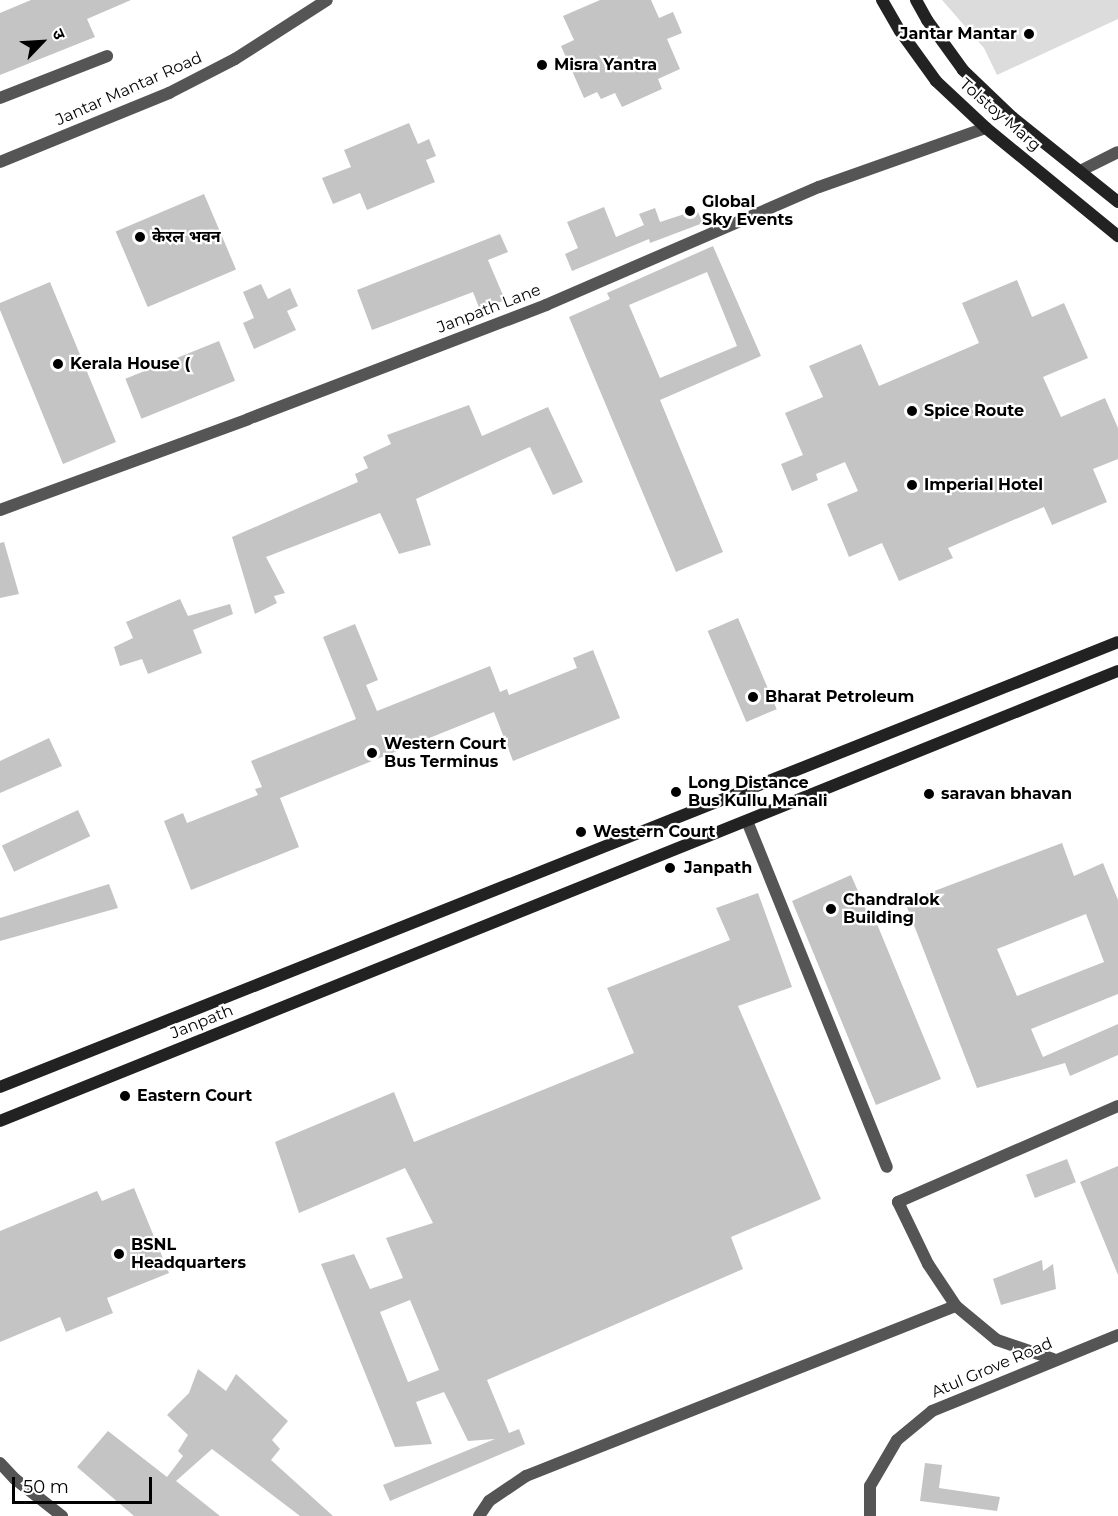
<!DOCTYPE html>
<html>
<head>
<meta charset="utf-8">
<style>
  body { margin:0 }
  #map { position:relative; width:1118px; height:1516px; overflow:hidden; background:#fff; font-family:Montserrat,"Noto Sans Devanagari",sans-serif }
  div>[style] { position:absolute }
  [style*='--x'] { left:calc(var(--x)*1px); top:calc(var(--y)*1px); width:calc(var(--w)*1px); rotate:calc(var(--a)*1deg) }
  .green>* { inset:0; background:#dcdcdc }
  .building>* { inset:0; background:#c4c4c4; transform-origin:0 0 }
  .minor>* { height:12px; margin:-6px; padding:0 6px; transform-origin:6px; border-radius:6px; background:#555 }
  .tertiary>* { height:12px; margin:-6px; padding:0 6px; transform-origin:6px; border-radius:6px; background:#555 }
  .secondary>* { height:12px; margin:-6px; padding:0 6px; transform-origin:6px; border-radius:6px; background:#222 }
  .dots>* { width:16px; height:16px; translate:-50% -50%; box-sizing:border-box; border:3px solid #fff; border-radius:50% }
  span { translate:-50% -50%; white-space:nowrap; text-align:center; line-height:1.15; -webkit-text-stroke:4.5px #fff; paint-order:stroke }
  .poi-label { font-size:16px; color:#000; font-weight:700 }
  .right { translate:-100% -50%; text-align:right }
  .left { translate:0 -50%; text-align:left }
  .street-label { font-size:16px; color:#000 }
  .north { position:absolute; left:12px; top:12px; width:60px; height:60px; -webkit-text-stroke:4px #fff; paint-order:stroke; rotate:65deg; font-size:16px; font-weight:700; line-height:24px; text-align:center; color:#000 }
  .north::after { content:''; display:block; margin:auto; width:21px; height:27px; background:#000; clip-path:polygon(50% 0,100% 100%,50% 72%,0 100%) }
  .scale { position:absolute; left:12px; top:1477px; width:140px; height:27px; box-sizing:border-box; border:3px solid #000; border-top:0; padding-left:8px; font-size:18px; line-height:21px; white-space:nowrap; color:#000; -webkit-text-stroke:4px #fff; paint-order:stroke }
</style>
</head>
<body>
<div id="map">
  <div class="green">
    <i style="clip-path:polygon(942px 0,1118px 0,1118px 19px,997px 75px,984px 48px)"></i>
  </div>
  <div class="building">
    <i style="clip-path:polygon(31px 0,131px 0,87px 19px,95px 37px,0 75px,0 13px)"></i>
    <i style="clip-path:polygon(600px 0,651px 0,659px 18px,673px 12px,682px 33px,667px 39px,680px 69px,658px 79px,662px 89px,622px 107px,615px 93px,601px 99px,597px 92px,584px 98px,561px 46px,574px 40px,563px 16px)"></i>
    <i style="clip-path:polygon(409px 123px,418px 144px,429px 139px,436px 156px,426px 160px,435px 182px,367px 210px,360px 193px,333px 204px,322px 178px,351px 167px,344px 150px)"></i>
    <i style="left:204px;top:194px;width:82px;height:96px;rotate:67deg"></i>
    <i style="clip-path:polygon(604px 207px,616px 237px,644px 225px,639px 214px,655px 208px,660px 222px,697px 210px,703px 223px,650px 243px,649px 239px,572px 271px,565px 254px,578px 248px,567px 222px)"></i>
    <i style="clip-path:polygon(500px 234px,508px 252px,488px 260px,505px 300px,480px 310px,473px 292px,372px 330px,357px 290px)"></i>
    <i style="clip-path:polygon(evenodd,713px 246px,761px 356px,660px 400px,723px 552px,676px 572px,569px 317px,610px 299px,607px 293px,713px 246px,707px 272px,737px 346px,660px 378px,629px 305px,707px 272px)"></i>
    <i style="clip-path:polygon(1017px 280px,1032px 317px,1064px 303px,1088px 358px,1043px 377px,1061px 417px,1105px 398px,1118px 428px,1118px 459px,1093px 469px,1107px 502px,1052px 525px,1044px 507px,948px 548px,953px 558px,899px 581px,882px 543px,849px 557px,827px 504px,858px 491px,845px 462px,816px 474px,818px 480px,792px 491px,781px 464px,803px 455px,785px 413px,823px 397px,809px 366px,861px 344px,879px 386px,979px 343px,962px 303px)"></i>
    <i style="clip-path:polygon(50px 282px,116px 442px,63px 464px,0 310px,0 303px)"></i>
    <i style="clip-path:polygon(261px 284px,268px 299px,290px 288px,298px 306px,287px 311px,296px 330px,254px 349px,243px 323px,254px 318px,243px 292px)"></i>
    <i style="left:219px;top:341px;width:43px;height:101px;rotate:68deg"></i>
    <i style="clip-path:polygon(469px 405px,482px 436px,548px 407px,583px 482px,553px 495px,530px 447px,416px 499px,431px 545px,399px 554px,380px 513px,266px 557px,285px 593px,274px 596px,277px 603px,255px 614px,232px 537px,358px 482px,355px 474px,368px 468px,363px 457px,391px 444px,387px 435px)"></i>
    <i style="clip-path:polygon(4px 542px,19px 594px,0 598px,0 543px)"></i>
    <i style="clip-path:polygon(180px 599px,188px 616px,230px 604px,233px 614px,193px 630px,202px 653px,148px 674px,142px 659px,120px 666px,114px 647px,133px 638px,126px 622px)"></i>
    <i style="left:738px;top:618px;width:99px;height:33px;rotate:67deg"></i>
    <i style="clip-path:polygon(355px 624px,378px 680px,366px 685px,377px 711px,490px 666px,500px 692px,507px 689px,509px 695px,577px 668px,573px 658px,593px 650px,620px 718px,513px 761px,494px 712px,280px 798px,299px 847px,191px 890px,164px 821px,183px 813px,187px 823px,258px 795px,255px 789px,262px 787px,251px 761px,356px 719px,323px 637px)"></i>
    <i style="clip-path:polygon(49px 738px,62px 766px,0 793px,0 761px)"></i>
    <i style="left:78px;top:810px;width:29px;height:84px;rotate:65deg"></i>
    <i style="clip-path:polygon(evenodd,1062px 843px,1074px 876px,1103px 863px,1118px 900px,1118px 994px,1031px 1029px,1043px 1057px,1118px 1024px,1118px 1055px,1070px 1076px,1065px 1063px,977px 1088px,905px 902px,1062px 843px,1086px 914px,1104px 962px,1017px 996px,997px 949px,1086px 914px)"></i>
    <i style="clip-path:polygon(851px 875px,873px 926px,877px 924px,941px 1079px,876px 1105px,792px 901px)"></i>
    <i style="clip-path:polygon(109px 884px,118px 908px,0 941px,0 918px)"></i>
    <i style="clip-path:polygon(evenodd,758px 893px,792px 987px,738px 1006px,821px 1199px,731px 1237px,743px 1269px,487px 1380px,509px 1433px,519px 1429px,525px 1444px,390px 1501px,383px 1485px,495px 1439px,468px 1441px,444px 1392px,416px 1402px,432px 1444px,395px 1447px,321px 1264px,354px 1254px,370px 1289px,403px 1278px,386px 1238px,433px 1223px,405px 1168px,299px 1213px,275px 1142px,394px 1092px,414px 1142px,634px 1053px,607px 988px,730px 940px,716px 908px,758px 893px,410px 1300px,439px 1370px,408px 1382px,380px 1312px,410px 1300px)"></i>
    <i style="left:1067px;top:1159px;width:25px;height:44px;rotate:69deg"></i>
    <i style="clip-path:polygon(1118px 1166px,1118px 1275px,1080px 1182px)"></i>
    <i style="clip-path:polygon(134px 1188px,169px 1273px,107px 1298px,113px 1313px,66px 1332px,60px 1317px,0 1342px,0 1231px,97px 1191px,102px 1201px)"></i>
    <i style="clip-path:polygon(1042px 1260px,1043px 1271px,1053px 1264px,1056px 1289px,1001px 1305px,993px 1279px)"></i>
    <i style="clip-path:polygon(198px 1369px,226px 1391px,236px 1374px,288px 1421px,272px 1440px,280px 1449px,271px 1460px,333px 1516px,300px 1516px,212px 1449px,176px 1481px,220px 1516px,134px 1516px,77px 1467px,108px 1431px,167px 1477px,183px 1456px,178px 1451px,188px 1435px,167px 1415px,189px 1393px)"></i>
    <i style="clip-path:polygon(925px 1463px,942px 1465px,939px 1488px,1000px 1497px,997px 1511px,920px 1501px)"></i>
  </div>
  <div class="minor">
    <i style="--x:0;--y:98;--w:115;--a:-21.4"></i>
    <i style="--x:0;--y:162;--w:183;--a:-22.2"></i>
    <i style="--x:169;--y:93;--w:74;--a:-27.3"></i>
    <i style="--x:235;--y:59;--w:109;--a:-32.7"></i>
    <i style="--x:1080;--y:171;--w:42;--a:-26.6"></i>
    <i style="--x:747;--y:821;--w:373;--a:68"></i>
    <i style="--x:956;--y:1306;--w:50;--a:-123.7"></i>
    <i style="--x:928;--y:1264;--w:69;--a:-115.8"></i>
    <i style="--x:898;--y:1202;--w:240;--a:-23.6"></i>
    <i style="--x:0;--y:1463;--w:22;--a:47"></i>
    <i style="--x:15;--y:1479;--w:60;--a:38.2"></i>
    <i style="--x:479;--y:1516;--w:18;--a:-56"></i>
    <i style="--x:489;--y:1501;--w:45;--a:-34"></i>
    <i style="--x:526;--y:1476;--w:462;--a:-21.6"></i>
    <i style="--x:956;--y:1306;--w:53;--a:39.7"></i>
    <i style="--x:997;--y:1340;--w:59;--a:18.7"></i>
    <i style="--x:870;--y:1516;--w:30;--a:-90"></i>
    <i style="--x:870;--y:1486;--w:53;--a:-59.6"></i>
    <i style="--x:897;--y:1440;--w:45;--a:-39.6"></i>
    <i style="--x:932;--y:1411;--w:201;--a:-22.2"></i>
  </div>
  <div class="tertiary">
    <i style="--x:0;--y:510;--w:264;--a:-20.1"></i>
    <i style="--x:248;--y:419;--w:319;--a:-20.9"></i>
    <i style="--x:546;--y:305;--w:297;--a:-23.4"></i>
    <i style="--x:819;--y:187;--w:177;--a:-19.5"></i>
  </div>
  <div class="secondary">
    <i style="--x:882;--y:0;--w:36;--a:60"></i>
    <i style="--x:900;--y:31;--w:62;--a:54.2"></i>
    <i style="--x:936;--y:81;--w:69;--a:43.2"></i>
    <i style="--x:986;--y:128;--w:171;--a:39.3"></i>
    <i style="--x:916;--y:0;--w:23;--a:61"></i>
    <i style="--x:927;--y:20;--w:62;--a:54.2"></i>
    <i style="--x:963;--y:70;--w:68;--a:43.8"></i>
    <i style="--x:1012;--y:117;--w:136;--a:38.7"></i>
    <i style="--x:0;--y:1087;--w:1203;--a:-21.7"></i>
    <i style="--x:0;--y:1121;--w:1205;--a:-21.93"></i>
  </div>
  <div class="dots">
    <i style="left:1029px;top:34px;background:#000"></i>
    <i style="left:542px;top:65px;background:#000"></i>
    <i style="left:690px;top:211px;background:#000"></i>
    <i style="left:140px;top:237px;background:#000"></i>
    <i style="left:58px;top:364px;background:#000"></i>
    <i style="left:912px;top:411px;background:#000"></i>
    <i style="left:912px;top:485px;background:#000"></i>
    <i style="left:753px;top:697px;background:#000"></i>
    <i style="left:372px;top:753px;background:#000"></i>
    <i style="left:676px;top:792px;background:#000"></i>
    <i style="left:929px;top:794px;background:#000"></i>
    <i style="left:581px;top:832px;background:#000"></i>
    <i style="left:670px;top:868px;background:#000"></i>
    <i style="left:831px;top:909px;background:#000"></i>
    <i style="left:125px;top:1096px;background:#000"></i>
    <i style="left:119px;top:1254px;background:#000"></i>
  </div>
  <div class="poi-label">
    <span class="right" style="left:1017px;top:34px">Jantar Mantar</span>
    <span class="left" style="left:554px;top:65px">Misra Yantra</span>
    <span class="left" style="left:702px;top:211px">Global<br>Sky Events</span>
    <span class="left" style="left:152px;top:237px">केरल भवन</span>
    <span class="left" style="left:70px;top:364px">Kerala House (</span>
    <span class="left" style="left:924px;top:411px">Spice Route</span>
    <span class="left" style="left:924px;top:485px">Imperial Hotel</span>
    <span class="left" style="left:765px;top:697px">Bharat Petroleum</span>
    <span class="left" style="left:384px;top:753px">Western Court<br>Bus Terminus</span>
    <span class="left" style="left:688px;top:792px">Long Distance<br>Bus Kullu Manali</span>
    <span class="left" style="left:941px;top:794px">saravan bhavan</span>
    <span class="left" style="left:593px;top:832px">Western Court</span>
    <span class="left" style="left:684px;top:868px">Janpath</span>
    <span class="left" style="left:843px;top:909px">Chandralok<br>Building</span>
    <span class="left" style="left:137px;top:1096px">Eastern Court</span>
    <span class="left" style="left:131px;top:1254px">BSNL<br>Headquarters</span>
  </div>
  <div class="street-label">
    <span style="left:129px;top:89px;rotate:-24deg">Jantar Mantar Road</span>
    <span style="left:1000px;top:115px;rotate:41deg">Tolstoy Marg</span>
    <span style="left:489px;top:309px;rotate:-21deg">Janpath Lane</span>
    <span style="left:202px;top:1022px;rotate:-22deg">Janpath</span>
    <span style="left:992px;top:1368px;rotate:-23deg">Atul Grove Road</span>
  </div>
  <div class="north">उ</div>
  <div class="scale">50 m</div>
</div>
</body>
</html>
